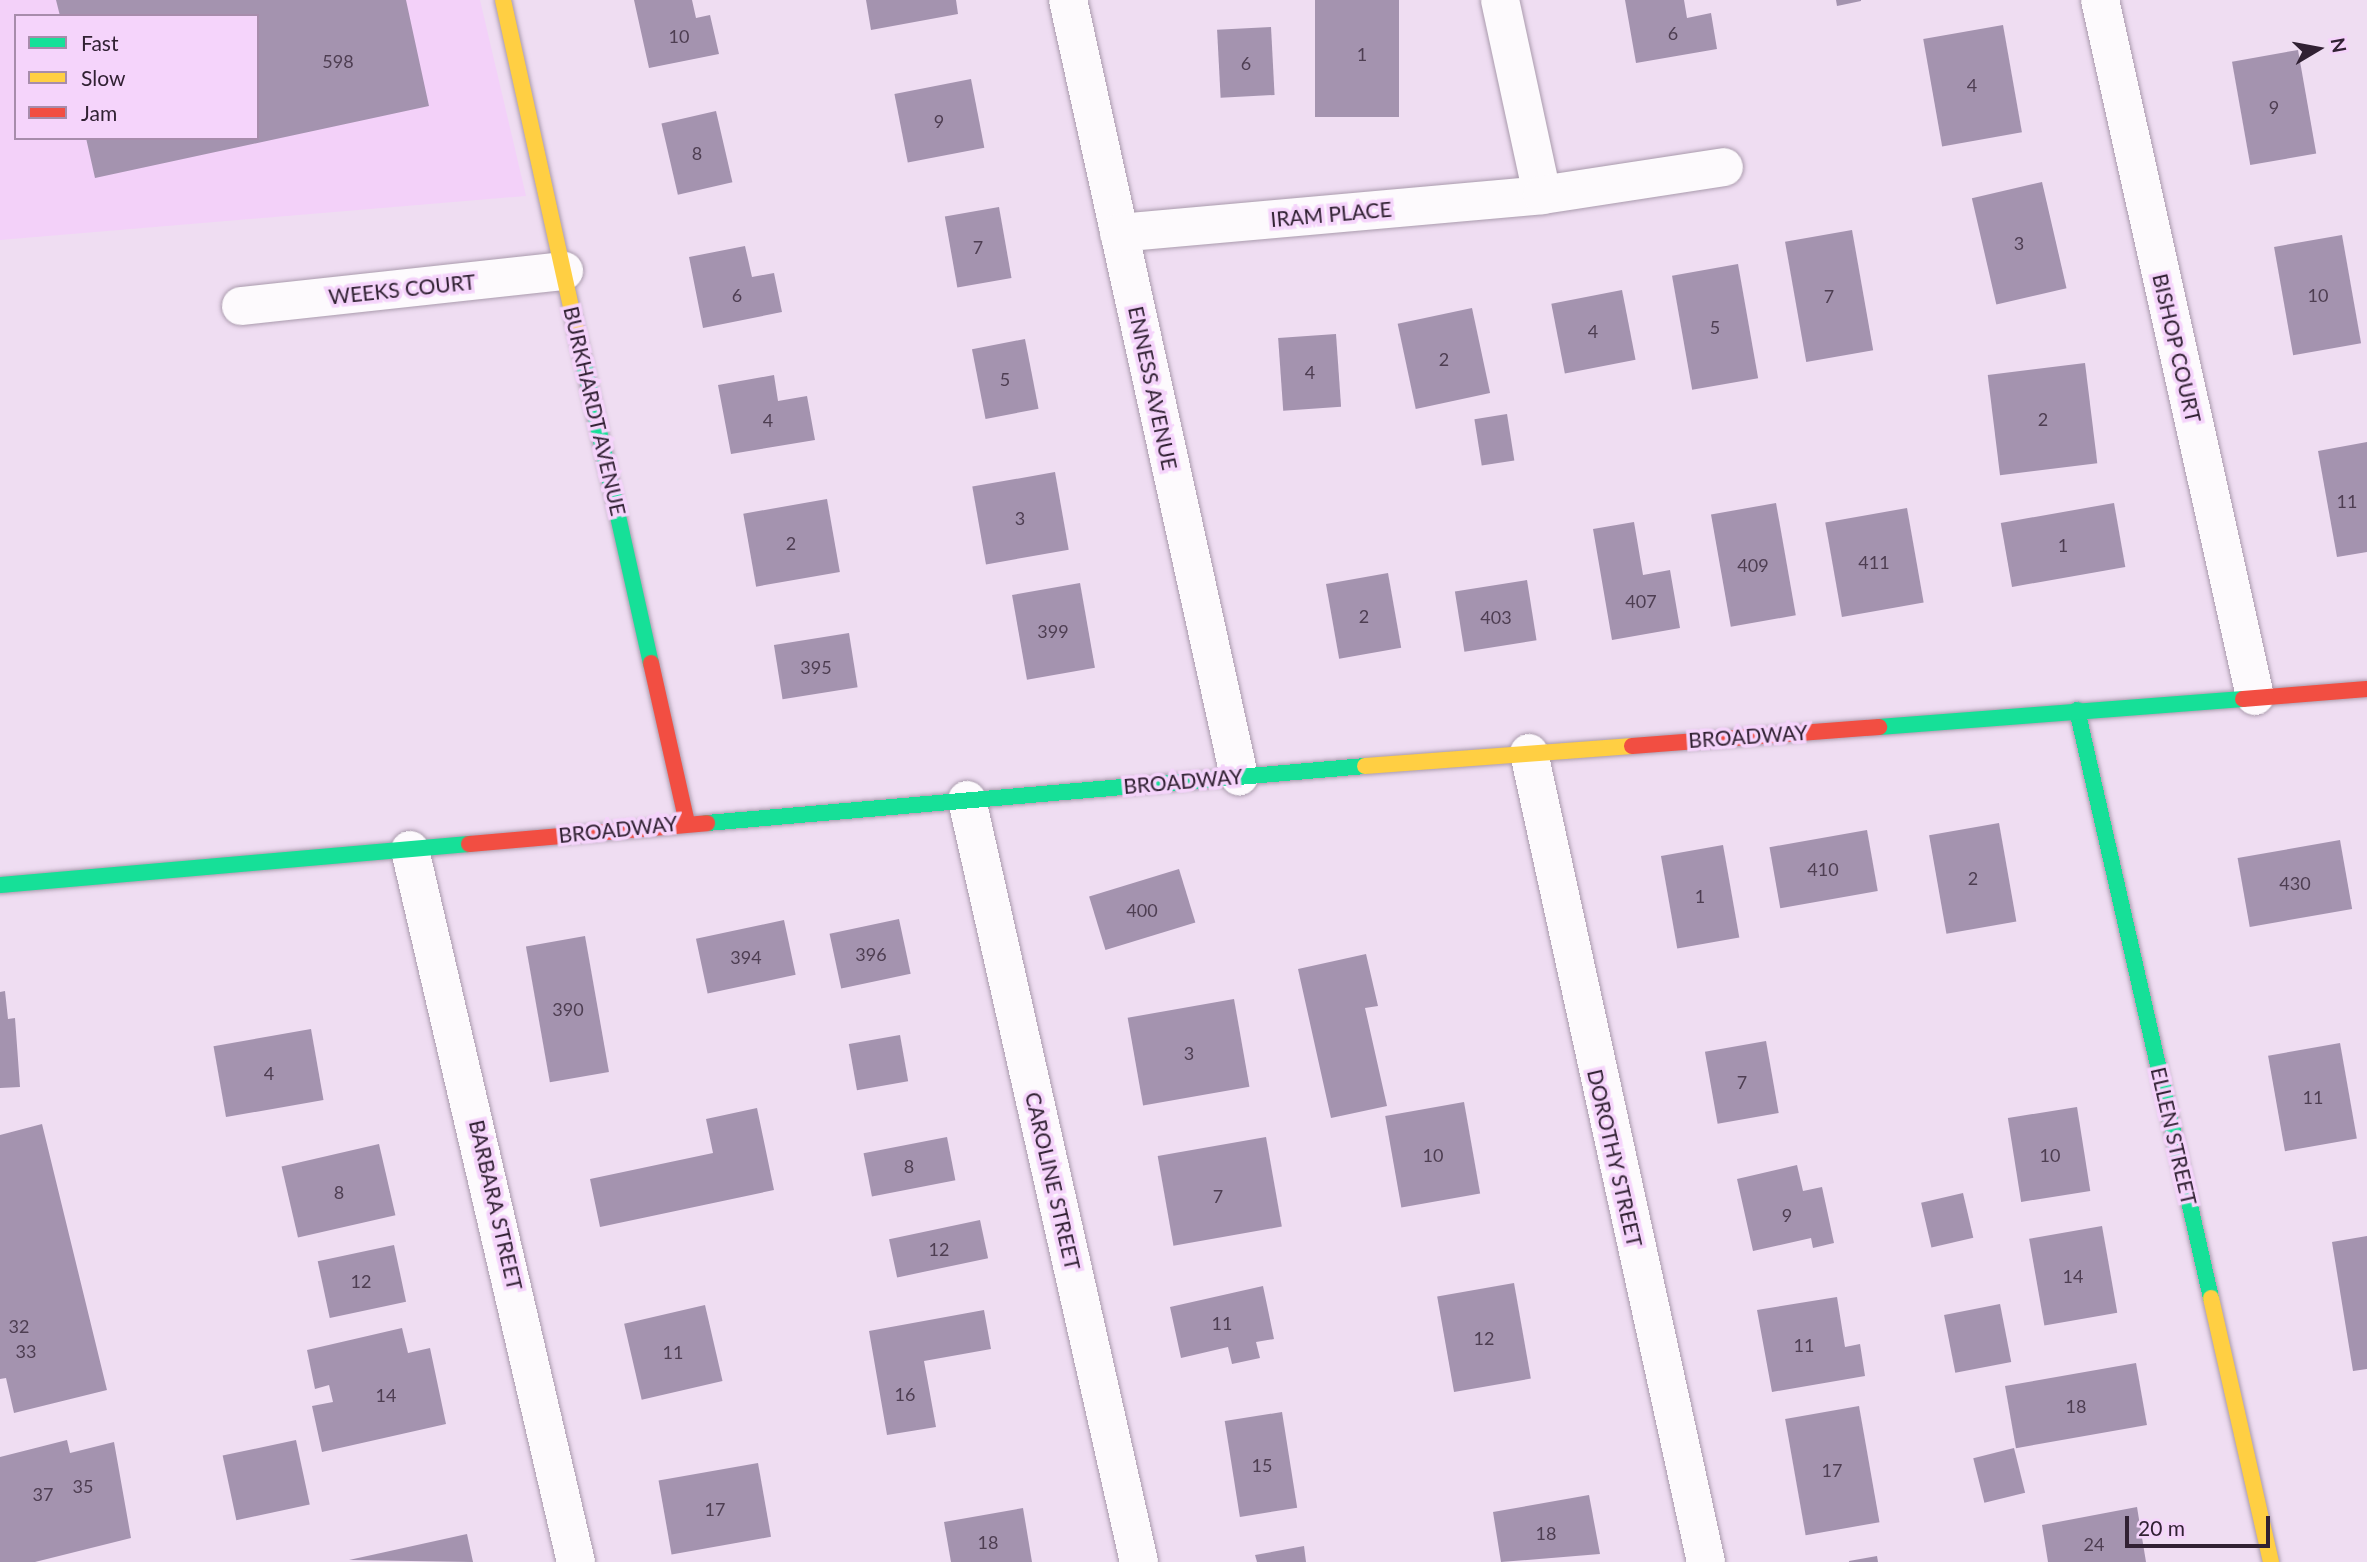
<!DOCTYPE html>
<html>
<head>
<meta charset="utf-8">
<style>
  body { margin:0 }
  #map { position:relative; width:2367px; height:1562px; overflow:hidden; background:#efddf2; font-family:Lato,sans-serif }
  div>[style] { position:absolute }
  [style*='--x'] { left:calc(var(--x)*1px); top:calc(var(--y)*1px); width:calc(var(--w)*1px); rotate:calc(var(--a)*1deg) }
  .built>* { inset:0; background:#f3d1f9 }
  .building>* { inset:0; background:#a493af; transform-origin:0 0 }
  .roads { filter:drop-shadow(0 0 2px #aa9bad) drop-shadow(0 0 2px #aa9bad) }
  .street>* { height:38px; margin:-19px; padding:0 19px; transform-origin:19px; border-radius:19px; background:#fdfafd }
  .fast>* { height:16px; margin:-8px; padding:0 8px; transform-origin:8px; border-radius:8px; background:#16e098 }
  .slow>* { height:16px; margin:-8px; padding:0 8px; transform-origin:8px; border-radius:8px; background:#ffcf43 }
  .jam>* { height:16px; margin:-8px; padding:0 8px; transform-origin:8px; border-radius:8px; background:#f24e42 }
  span { translate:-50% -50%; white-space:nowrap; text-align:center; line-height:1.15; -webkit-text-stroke:7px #f5d4fb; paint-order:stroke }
  .number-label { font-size:18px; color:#4e3e52 }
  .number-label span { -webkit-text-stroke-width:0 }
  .street-label { font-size:21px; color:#312133 }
  .legend { position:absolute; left:14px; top:14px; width:245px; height:126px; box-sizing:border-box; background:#f5d4fb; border:2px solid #a78cab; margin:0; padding:9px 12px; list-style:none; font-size:21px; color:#312133 }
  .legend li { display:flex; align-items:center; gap:14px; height:35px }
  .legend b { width:35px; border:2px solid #a78cab }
  .north { position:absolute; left:2283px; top:14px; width:70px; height:70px; -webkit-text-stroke:5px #f5d4fb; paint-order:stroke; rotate:80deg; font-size:19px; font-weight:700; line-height:28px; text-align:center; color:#312133 }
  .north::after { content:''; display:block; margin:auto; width:24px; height:32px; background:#312133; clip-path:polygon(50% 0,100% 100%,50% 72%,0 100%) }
  .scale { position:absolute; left:2125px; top:1516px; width:145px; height:32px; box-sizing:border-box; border:4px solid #312133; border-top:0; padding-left:9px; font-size:21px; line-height:24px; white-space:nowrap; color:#312133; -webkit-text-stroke:5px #f5d4fb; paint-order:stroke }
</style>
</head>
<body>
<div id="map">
  <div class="built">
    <i style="clip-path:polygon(evenodd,0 0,480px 0,526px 196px,0 240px,0 0,16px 16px,257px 16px,257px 138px,16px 138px,16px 16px)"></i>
  </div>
  <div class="building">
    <i style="clip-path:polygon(56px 0,406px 0,429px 106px,95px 178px,86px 138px,257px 138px,257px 16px,60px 16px)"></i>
    <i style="clip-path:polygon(634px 0,692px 0,696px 18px,710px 15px,719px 54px,649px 68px)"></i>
    <i style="clip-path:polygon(866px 0,956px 0,958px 14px,871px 30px)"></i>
    <i style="left:1315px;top:0;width:84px;height:117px"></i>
    <i style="clip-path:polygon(1625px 0,1684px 0,1687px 18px,1711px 13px,1717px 49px,1636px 63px)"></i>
    <i style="clip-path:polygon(1836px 0,1861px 0,1861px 1px,1837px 6px)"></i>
    <i style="left:2003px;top:25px;width:109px;height:81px;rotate:80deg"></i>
    <i style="left:1271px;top:27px;width:68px;height:54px;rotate:87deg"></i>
    <i style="left:2298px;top:50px;width:105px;height:67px;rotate:80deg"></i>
    <i style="left:971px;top:79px;width:70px;height:78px;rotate:79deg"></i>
    <i style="left:716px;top:111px;width:73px;height:56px;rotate:77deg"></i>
    <i style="left:2042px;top:182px;width:109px;height:72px;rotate:77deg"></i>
    <i style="left:999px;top:207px;width:72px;height:55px;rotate:80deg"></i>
    <i style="left:1852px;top:230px;width:122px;height:68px;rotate:80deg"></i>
    <i style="left:2342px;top:235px;width:110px;height:69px;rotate:80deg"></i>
    <i style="clip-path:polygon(745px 246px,752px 277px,774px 273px,782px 312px,703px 328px,689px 257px)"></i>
    <i style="left:1738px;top:264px;width:116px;height:67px;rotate:80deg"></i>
    <i style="left:1622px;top:290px;width:71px;height:72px;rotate:79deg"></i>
    <i style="left:1472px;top:308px;width:87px;height:76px;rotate:78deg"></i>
    <i style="left:1336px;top:334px;width:73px;height:58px;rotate:86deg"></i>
    <i style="left:1025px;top:339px;width:71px;height:54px;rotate:79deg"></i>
    <i style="left:2085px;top:363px;width:101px;height:98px;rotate:83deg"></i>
    <i style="clip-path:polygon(774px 375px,778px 401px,807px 396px,815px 440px,731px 454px,718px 385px)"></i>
    <i style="left:1507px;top:414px;width:47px;height:33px;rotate:81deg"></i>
    <i style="clip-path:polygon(2367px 442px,2367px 552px,2337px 557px,2318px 451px)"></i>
    <i style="left:1055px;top:472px;width:79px;height:84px;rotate:80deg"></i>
    <i style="left:827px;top:499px;width:74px;height:85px;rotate:80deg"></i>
    <i style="left:1776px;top:503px;width:114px;height:66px;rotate:80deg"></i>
    <i style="left:2114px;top:503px;width:65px;height:115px;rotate:80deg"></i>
    <i style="left:1907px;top:508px;width:96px;height:83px;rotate:80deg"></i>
    <i style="clip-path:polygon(1634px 522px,1643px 575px,1670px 570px,1680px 628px,1612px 640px,1593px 529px)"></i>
    <i style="left:1388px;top:573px;width:76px;height:63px;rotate:80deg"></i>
    <i style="left:1527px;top:580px;width:61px;height:73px;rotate:81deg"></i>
    <i style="left:1080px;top:583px;width:86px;height:69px;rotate:80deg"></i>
    <i style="left:849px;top:633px;width:55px;height:76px;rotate:81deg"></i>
    <i style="left:1999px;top:823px;width:100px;height:71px;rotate:80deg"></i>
    <i style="left:1867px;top:830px;width:62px;height:99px;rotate:80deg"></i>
    <i style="left:2340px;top:840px;width:70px;height:104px;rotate:80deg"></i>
    <i style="left:1723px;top:845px;width:94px;height:63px;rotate:80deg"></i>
    <i style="left:1179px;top:869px;width:56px;height:94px;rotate:73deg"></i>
    <i style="left:899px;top:919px;width:56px;height:71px;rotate:78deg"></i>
    <i style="left:784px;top:920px;width:56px;height:90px;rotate:78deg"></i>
    <i style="left:585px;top:936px;width:138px;height:60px;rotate:80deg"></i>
    <i style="clip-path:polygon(1366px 954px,1378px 1006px,1365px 1008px,1387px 1106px,1331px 1118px,1298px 969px)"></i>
    <i style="clip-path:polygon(5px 991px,8px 1019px,15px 1018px,20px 1087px,0 1088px,0 992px)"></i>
    <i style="left:1234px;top:999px;width:89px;height:108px;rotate:80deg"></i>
    <i style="left:311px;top:1029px;width:72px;height:99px;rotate:80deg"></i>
    <i style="left:900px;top:1035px;width:47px;height:52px;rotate:80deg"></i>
    <i style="left:1766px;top:1041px;width:73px;height:62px;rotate:80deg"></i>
    <i style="left:2340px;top:1043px;width:97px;height:73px;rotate:80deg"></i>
    <i style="left:1464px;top:1102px;width:93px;height:80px;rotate:80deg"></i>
    <i style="left:2077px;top:1107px;width:85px;height:70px;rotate:81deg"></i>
    <i style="clip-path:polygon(757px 1108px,774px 1190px,600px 1227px,590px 1179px,713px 1153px,706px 1119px)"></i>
    <i style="clip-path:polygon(42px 1124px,107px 1390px,14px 1413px,6px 1378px,0 1379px,0 1135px)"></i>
    <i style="left:947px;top:1137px;width:44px;height:85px;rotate:79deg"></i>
    <i style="left:1266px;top:1137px;width:91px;height:110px;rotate:80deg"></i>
    <i style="left:379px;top:1144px;width:73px;height:100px;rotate:77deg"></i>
    <i style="clip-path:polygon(1797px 1165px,1803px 1191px,1822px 1187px,1834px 1243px,1813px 1248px,1811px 1238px,1753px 1251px,1737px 1179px)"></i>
    <i style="left:1963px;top:1193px;width:46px;height:43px;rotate:77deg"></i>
    <i style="left:980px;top:1220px;width:39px;height:93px;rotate:78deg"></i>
    <i style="left:2102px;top:1226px;width:88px;height:74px;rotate:80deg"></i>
    <i style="clip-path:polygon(2367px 1236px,2367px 1369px,2353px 1371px,2332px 1242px)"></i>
    <i style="left:394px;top:1245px;width:58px;height:78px;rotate:78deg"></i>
    <i style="left:1514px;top:1283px;width:97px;height:78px;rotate:80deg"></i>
    <i style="clip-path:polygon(1263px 1286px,1274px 1339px,1256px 1342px,1260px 1358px,1232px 1364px,1228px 1347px,1181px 1358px,1170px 1307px)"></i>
    <i style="clip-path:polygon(1837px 1297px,1845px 1347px,1860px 1344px,1865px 1376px,1772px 1392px,1757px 1310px)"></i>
    <i style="left:2000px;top:1304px;width:59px;height:57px;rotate:79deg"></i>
    <i style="left:705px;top:1305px;width:78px;height:83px;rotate:77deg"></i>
    <i style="clip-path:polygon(984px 1310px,991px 1349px,924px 1361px,936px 1427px,887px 1435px,869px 1331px)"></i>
    <i style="clip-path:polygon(402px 1328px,408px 1353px,430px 1348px,446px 1424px,322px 1452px,312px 1406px,333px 1402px,329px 1385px,315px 1389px,307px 1350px)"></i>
    <i style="left:2136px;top:1363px;width:63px;height:133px;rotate:80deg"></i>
    <i style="left:1859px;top:1406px;width:118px;height:75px;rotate:80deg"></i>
    <i style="left:1282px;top:1412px;width:97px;height:58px;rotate:81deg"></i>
    <i style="clip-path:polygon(67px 1440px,70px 1453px,114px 1442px,131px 1538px,35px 1562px,0 1562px,0 1457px)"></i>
    <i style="left:296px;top:1440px;width:66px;height:75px;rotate:78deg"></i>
    <i style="left:2014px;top:1448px;width:46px;height:42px;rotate:76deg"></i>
    <i style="left:758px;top:1463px;width:75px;height:101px;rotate:80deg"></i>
    <i style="clip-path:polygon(1589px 1495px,1600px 1554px,1501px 1562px,1493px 1512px)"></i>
    <i style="clip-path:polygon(2137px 1507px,2146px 1562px,2048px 1562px,2042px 1525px)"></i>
    <i style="clip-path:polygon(1023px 1508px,1032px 1562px,951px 1562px,944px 1522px)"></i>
    <i style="clip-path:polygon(467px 1534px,473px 1562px,349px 1560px)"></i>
    <i style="clip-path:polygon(1304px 1546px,1306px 1562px,1257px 1562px,1255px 1555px)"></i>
    <i style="clip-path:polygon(1877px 1556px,1878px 1562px,1849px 1562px,1849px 1561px)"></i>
  </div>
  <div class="roads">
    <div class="street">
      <i style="--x:1068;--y:0;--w:795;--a:77.57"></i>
      <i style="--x:1500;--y:0;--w:199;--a:77.8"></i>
      <i style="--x:2100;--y:0;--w:713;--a:77.45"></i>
      <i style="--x:1119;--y:233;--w:425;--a:-5.1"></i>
      <i style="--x:1542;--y:195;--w:184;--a:-8.7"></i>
      <i style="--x:241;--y:306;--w:325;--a:-6.2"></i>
      <i style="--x:1529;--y:753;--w:828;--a:77.66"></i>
      <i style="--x:967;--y:800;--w:781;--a:77.28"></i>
      <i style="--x:410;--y:850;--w:731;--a:76.88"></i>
    </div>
    <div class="fast">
      <i style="--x:580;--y:346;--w:325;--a:77.4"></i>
      <i style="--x:2077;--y:710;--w:603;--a:77.16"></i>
      <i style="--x:1879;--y:727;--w:365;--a:-4.4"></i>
      <i style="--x:707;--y:823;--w:660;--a:-4.95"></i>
      <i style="--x:0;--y:885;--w:471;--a:-5"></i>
    </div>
    <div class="slow">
      <i style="--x:503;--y:0;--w:354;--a:77.5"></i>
      <i style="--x:1365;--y:766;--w:268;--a:-4.3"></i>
      <i style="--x:2211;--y:1298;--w:271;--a:77.2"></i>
    </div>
    <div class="jam">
      <i style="--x:651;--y:663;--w:164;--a:77.3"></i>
      <i style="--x:2243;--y:699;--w:124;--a:-4.6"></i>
      <i style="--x:1632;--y:746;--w:248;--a:-4.4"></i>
      <i style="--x:469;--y:844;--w:239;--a:-5"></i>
    </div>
  </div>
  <div class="number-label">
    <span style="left:1673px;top:33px">6</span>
    <span style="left:679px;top:36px">10</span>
    <span style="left:1362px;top:54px">1</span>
    <span style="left:338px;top:61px">598</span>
    <span style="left:1246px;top:63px">6</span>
    <span style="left:1972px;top:85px">4</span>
    <span style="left:2274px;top:107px">9</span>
    <span style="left:939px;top:121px">9</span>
    <span style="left:697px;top:153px">8</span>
    <span style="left:2019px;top:243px">3</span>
    <span style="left:978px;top:247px">7</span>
    <span style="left:737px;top:295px">6</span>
    <span style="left:2318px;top:295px">10</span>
    <span style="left:1829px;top:296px">7</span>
    <span style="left:1715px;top:327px">5</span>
    <span style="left:1593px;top:331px">4</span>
    <span style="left:1444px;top:359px">2</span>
    <span style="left:1310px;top:372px">4</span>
    <span style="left:1005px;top:379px">5</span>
    <span style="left:2043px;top:419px">2</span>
    <span style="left:768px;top:420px">4</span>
    <span style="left:2347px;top:501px">11</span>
    <span style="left:1020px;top:518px">3</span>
    <span style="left:791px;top:543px">2</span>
    <span style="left:2063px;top:545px">1</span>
    <span style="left:1874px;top:562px">411</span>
    <span style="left:1753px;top:565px">409</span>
    <span style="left:1641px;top:601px">407</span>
    <span style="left:1364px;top:616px">2</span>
    <span style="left:1496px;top:617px">403</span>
    <span style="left:1053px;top:631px">399</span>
    <span style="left:816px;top:667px">395</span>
    <span style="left:1823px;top:869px">410</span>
    <span style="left:1973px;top:878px">2</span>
    <span style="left:2295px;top:883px">430</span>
    <span style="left:1700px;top:896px">1</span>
    <span style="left:1142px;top:910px">400</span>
    <span style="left:871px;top:954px">396</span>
    <span style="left:746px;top:957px">394</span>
    <span style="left:568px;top:1009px">390</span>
    <span style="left:1189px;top:1053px">3</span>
    <span style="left:269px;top:1073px">4</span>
    <span style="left:1742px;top:1082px">7</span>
    <span style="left:2313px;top:1097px">11</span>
    <span style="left:1433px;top:1155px">10</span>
    <span style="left:2050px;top:1155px">10</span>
    <span style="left:909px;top:1166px">8</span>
    <span style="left:339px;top:1192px">8</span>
    <span style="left:1218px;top:1196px">7</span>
    <span style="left:1787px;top:1215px">9</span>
    <span style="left:939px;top:1249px">12</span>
    <span style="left:2073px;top:1276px">14</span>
    <span style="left:361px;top:1281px">12</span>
    <span style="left:1222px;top:1323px">11</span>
    <span style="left:19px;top:1326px">32</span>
    <span style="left:1484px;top:1338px">12</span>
    <span style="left:1804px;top:1345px">11</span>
    <span style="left:26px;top:1351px">33</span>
    <span style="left:673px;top:1352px">11</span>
    <span style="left:905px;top:1394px">16</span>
    <span style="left:386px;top:1395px">14</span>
    <span style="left:2076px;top:1406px">18</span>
    <span style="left:1262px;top:1465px">15</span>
    <span style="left:1832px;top:1470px">17</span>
    <span style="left:83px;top:1486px">35</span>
    <span style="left:43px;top:1494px">37</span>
    <span style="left:715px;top:1509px">17</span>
    <span style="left:1546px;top:1533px">18</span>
    <span style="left:988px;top:1542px">18</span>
    <span style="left:2094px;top:1544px">24</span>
  </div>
  <div class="street-label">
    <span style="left:1331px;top:214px;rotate:-5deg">IRAM PLACE</span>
    <span style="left:402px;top:289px;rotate:-6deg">WEEKS COURT</span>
    <span style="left:2177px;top:348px;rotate:77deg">BISHOP COURT</span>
    <span style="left:1153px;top:388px;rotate:78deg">ENNESS AVENUE</span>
    <span style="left:595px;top:411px;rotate:77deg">BURKHARDT AVENUE</span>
    <span style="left:1748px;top:736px;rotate:-4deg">BROADWAY</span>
    <span style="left:1183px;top:781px;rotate:-5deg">BROADWAY</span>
    <span style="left:618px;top:829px;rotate:-6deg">BROADWAY</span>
    <span style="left:2174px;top:1136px;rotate:77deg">ELLEN STREET</span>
    <span style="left:1615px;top:1158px;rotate:77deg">DOROTHY STREET</span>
    <span style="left:1053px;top:1181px;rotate:77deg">CAROLINE STREET</span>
    <span style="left:496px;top:1205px;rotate:77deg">BARBARA STREET</span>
  </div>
  <ul class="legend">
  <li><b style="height:9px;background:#16e098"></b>Fast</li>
  <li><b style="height:9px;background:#ffcf43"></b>Slow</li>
  <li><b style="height:9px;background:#f24e42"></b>Jam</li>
  </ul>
  <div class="north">N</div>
  <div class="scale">20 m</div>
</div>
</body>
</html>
